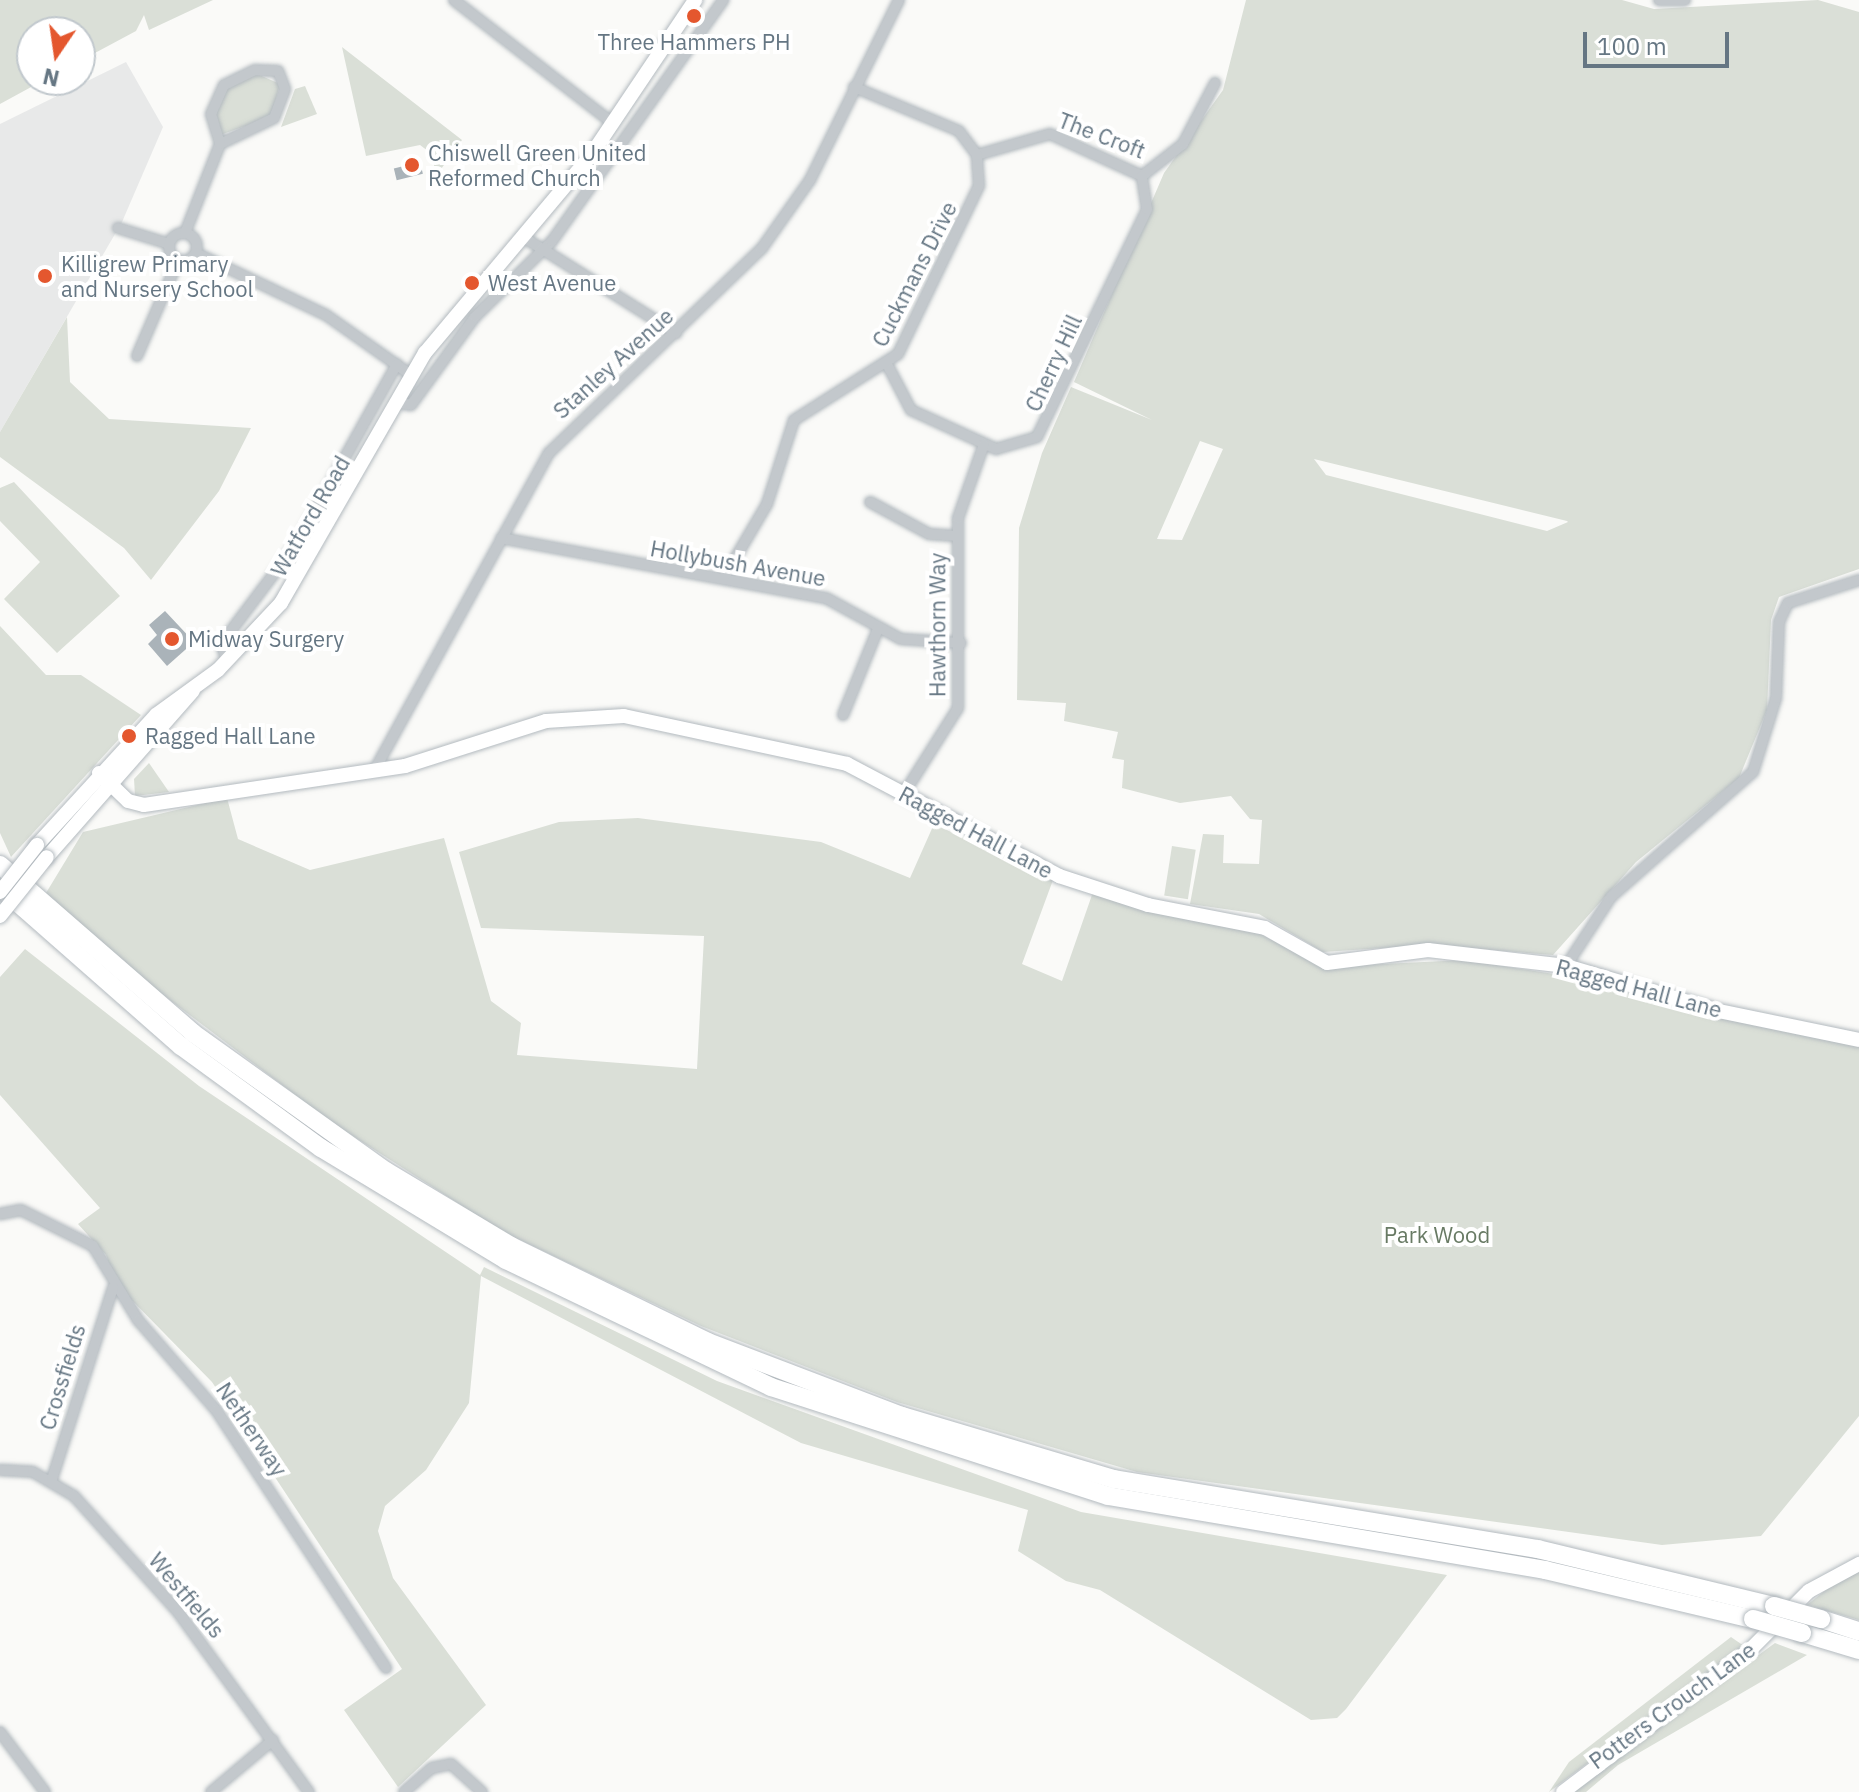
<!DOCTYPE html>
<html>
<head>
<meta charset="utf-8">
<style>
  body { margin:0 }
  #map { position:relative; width:1859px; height:1792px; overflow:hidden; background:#fafaf8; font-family:"IBM Plex Sans",sans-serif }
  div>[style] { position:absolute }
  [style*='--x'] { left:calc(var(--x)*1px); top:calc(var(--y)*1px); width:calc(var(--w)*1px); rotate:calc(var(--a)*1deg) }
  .built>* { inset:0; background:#e8e9e9 }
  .green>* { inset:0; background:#dadfd7; transform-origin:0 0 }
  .building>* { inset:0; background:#aab3b9; transform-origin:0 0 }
  .roads { filter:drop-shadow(0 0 2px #b3babf) drop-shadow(0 0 2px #b3babf) }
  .street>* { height:10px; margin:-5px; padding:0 5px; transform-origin:5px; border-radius:5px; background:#c3c8cc }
  .street>.ring { margin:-5px; padding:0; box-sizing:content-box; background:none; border:10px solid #c3c8cc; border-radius:50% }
  .secondary>* { height:14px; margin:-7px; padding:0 7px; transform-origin:7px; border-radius:7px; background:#fff }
  .highway>* { height:18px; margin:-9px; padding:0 9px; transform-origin:9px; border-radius:9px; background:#fff }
  .bridges { filter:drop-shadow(0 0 2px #b3babf) drop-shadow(0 0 2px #b3babf) }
  .secondary-bridge>* { height:14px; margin:-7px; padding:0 7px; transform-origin:7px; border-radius:7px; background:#fff }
  .highway-bridge>* { height:18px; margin:-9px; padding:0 9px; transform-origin:9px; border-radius:9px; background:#fff }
  .dots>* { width:22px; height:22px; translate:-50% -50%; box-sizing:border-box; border:4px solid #fff; border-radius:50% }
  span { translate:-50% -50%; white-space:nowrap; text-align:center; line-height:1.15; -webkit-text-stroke:8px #fff; paint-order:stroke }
  .poi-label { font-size:22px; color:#657683 }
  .left { translate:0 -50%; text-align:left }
  .street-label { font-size:22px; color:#657683 }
  .park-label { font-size:22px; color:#687a64 }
  .north { position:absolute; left:16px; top:16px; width:80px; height:80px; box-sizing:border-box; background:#fff; border:2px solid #c1c8cd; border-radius:50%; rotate:193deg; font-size:22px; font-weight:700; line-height:32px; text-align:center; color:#657683 }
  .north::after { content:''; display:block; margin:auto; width:28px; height:36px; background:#e4572e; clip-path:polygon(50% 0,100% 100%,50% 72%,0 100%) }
  .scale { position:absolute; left:1583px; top:32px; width:146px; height:36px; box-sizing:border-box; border:4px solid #657683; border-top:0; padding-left:10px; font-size:24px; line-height:28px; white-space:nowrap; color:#657683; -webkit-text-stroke:6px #fff; paint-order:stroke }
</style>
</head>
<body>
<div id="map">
  <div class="built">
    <i style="clip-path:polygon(126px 62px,163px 127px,122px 222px,0 432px,0 124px)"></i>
  </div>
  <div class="green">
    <i style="clip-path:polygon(0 0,213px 0,149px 30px,144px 15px,136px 31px,80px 61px,80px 32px,32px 32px,32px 80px,44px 80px,0 104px)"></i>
    <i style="clip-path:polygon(evenodd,1246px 0,1622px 0,1654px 9px,1818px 0,1859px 12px,1859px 569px,1779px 597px,1771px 620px,1767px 710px,1739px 778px,1636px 862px,1553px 955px,1428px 945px,1323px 952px,1259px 914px,1190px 904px,1203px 834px,1224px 835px,1223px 863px,1259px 864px,1262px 820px,1250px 819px,1231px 796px,1180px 803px,1122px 788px,1124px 760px,1112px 758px,1118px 732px,1064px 721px,1066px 703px,1017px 700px,1019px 528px,1042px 453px,1071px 387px,1152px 420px,1074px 382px,1164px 173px,1223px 90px,1246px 0,1200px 441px,1223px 449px,1182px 540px,1157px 539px,1200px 441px,1246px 0,1314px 459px,1567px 521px,1568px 522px,1547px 531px,1326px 475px,1314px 459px)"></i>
    <i style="clip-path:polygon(342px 47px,462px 140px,436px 176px,432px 154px,420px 145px,366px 156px)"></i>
    <i style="clip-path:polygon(255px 73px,280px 84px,271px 117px,220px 135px,215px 116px,226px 88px)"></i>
    <i style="clip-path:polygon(305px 86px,317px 114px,281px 127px,295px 89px)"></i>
    <i style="clip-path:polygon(67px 317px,70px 382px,109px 419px,251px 428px,219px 491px,151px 580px,124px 548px,0 457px,0 432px)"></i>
    <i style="clip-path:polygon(14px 482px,120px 596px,57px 653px,4px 599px,40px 562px,0 521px,0 488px)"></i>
    <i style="clip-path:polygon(0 626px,46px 675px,81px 675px,141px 715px,11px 857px,0 833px)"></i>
    <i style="clip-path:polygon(149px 763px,169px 792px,135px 796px,134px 779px)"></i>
    <i style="clip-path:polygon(227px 798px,238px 839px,310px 870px,444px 838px,491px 1001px,521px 1023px,517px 1055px,697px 1069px,704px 936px,481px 928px,459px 852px,559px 822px,638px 818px,821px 842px,910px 878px,934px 824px,1053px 880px,1022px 964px,1062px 981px,1093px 892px,1248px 927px,1321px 967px,1465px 960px,1635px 987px,1859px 1042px,1859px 1416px,1761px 1536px,1662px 1545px,1137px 1472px,897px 1402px,701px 1326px,503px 1232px,331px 1122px,117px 960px,46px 893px,83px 832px)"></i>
    <i style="left:1172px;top:846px;width:24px;height:50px;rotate:9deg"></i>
    <i style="clip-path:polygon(25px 949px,199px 1086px,480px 1275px,484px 1267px,717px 1381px,1081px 1512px,1447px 1575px,1346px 1709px,1337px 1718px,1311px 1720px,1100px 1590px,1066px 1581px,1018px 1551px,1028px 1510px,801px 1443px,481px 1276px,469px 1403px,426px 1470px,385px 1506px,378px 1531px,393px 1578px,486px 1705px,398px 1787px,344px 1710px,402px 1669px,212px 1382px,116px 1284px,106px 1255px,78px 1224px,100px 1208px,0 1095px,0 977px)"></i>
    <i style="clip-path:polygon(1859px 1572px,1859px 1620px,1807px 1605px,1837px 1581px)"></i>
    <i style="clip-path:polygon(1731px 1637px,1744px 1646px,1549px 1792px,1569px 1762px)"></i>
    <i style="clip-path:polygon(1775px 1643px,1807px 1655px,1618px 1765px,1586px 1792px,1572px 1792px)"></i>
  </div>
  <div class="building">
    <i style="left:420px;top:162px;width:12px;height:27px;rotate:76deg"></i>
    <i style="clip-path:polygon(165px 611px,194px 642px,167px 666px,148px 644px,157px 635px,149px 625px)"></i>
  </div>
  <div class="roads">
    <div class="street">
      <i style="--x:454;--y:0;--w:202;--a:37.8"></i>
      <i style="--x:1659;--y:0;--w:26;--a:0"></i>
      <i style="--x:977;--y:155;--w:76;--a:-16"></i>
      <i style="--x:1050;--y:134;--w:101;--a:24.5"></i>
      <i style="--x:1142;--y:176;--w:52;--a:-38"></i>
      <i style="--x:1183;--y:144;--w:69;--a:-62.3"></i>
      <i style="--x:118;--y:228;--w:53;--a:17.4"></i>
      <i class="ring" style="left:169px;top:233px;width:18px;height:18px"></i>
      <i style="--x:185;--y:233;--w:96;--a:-68.5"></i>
      <i style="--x:220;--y:144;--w:60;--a:-25.7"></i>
      <i style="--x:274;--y:118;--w:31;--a:-69"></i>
      <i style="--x:285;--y:89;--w:19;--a:-111"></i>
      <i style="--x:278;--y:71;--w:23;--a:-178"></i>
      <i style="--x:255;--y:70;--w:34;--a:154"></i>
      <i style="--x:224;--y:85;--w:32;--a:114"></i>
      <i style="--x:211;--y:114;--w:31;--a:73"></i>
      <i style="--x:523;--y:237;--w:181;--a:32.1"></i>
      <i style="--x:196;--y:253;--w:144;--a:25.5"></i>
      <i style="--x:326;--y:315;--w:104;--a:35.2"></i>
      <i style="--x:137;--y:356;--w:103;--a:-66.7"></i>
      <i style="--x:888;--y:366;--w:50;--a:62.4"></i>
      <i style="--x:911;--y:410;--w:94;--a:24.6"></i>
      <i style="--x:996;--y:449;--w:43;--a:-16.3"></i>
      <i style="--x:1037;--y:437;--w:253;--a:-64.2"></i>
      <i style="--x:1147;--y:209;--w:33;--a:-99"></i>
      <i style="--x:394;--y:402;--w:17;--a:10"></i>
      <i style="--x:411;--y:405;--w:109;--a:-54"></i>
      <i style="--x:475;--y:317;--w:108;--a:-44.6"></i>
      <i style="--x:552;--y:241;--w:296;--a:-54.6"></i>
      <i style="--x:870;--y:502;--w:67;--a:28.5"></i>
      <i style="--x:929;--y:534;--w:28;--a:4"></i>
      <i style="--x:501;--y:538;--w:330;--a:10.5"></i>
      <i style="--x:826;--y:598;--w:85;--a:28.7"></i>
      <i style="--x:901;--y:639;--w:60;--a:3.8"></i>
      <i style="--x:723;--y:579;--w:87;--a:-59.6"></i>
      <i style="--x:767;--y:504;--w:88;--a:-72.2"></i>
      <i style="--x:794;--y:420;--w:123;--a:-32.4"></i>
      <i style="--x:898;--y:354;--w:187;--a:-64.3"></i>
      <i style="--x:979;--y:186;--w:31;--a:-94"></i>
      <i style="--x:977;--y:155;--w:30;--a:-127"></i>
      <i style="--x:959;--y:131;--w:114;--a:-157.3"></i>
      <i style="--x:227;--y:661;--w:18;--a:-109"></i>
      <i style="--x:221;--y:644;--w:126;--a:-53"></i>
      <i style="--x:297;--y:543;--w:205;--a:-60.8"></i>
      <i style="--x:843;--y:715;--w:93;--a:-67.9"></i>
      <i style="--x:374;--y:771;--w:363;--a:-61.2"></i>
      <i style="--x:549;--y:453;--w:296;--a:-43.9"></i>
      <i style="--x:762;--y:248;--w:83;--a:-54.8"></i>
      <i style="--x:810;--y:180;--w:201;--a:-63.7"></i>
      <i style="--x:903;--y:795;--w:103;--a:-57.7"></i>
      <i style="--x:958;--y:708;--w:190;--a:-90"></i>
      <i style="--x:958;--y:518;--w:78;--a:-70.6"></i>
      <i style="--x:1566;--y:966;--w:82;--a:-56.9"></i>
      <i style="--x:1611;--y:897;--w:189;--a:-41.4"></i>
      <i style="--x:1753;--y:772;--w:77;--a:-72.7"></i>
      <i style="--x:1776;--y:698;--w:76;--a:-87.7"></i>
      <i style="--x:1779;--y:622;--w:21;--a:-65"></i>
      <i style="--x:1788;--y:603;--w:75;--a:-17.9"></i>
      <i style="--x:0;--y:1214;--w:21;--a:-11"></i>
      <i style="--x:21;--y:1210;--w:80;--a:26.6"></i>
      <i style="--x:93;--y:1246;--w:87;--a:58.7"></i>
      <i style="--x:138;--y:1320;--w:119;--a:49.1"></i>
      <i style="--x:216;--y:1410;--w:309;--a:56.6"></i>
      <i style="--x:0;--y:1470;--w:33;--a:3"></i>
      <i style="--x:33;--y:1472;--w:48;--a:30.3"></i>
      <i style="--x:74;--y:1496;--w:156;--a:48.1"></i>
      <i style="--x:178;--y:1612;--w:223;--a:54"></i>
      <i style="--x:52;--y:1479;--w:201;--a:-72.3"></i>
      <i style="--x:0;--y:1732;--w:75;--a:53.1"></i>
      <i style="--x:211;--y:1792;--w:81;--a:-40"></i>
      <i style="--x:404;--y:1792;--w:37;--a:-41"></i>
      <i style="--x:432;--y:1768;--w:19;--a:-12"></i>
      <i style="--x:451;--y:1764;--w:42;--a:42.1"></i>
    </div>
    <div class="secondary">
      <i style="--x:99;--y:773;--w:40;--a:44"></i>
      <i style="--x:128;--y:801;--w:16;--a:14"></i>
      <i style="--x:144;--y:805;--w:264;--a:-8.5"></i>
      <i style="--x:405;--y:766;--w:148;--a:-17.7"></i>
      <i style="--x:546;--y:721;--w:78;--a:-3.7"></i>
      <i style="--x:624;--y:716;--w:228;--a:12.1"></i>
      <i style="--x:847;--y:764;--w:240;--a:27.8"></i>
      <i style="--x:1059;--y:876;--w:94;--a:18"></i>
      <i style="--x:1148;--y:905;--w:119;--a:11.1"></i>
      <i style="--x:1265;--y:928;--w:71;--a:29.4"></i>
      <i style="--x:1327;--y:963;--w:102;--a:-7.3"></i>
      <i style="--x:1428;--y:950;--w:139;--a:6.6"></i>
      <i style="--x:1566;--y:966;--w:159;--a:16.4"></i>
      <i style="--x:1719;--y:1011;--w:143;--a:11.7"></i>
      <i style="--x:37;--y:845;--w:176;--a:-47.5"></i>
      <i style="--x:156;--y:715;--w:77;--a:-36"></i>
      <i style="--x:218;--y:670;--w:92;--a:-46.8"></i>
      <i style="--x:281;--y:603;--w:289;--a:-60.1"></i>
      <i style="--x:425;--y:353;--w:258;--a:-50"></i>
      <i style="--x:591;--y:155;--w:187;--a:-56.1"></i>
      <i style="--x:47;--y:857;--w:221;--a:-48.7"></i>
      <i style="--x:1563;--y:1792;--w:235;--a:-37.2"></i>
      <i style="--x:1750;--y:1650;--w:83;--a:-45"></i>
      <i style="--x:1809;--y:1591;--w:57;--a:-28.4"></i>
    </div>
    <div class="highway">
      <i style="--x:0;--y:865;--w:256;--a:41"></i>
      <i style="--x:193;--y:1033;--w:237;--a:35.6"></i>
      <i style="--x:386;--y:1171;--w:146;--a:31"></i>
      <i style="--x:511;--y:1246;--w:219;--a:26"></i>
      <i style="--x:708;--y:1342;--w:208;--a:20.9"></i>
      <i style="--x:902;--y:1416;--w:221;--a:16.6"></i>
      <i style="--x:1114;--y:1479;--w:430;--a:9.4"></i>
      <i style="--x:1538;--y:1549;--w:243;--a:13.6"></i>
      <i style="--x:2;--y:889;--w:238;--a:41.3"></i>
      <i style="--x:181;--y:1046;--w:173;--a:36.1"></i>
      <i style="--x:321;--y:1148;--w:216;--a:31.2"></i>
      <i style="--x:506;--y:1260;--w:294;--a:25.6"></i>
      <i style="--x:771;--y:1387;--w:354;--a:17.9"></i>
      <i style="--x:1108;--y:1496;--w:443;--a:9.6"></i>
      <i style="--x:1545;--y:1570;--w:214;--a:13.3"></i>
      <i style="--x:1821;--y:1619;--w:40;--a:18"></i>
      <i style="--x:1802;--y:1633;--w:59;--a:16.6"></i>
    </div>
  </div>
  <div class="bridges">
    <div class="secondary-bridge">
      <i style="--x:0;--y:892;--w:60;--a:-51.8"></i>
      <i style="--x:0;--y:916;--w:75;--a:-51.5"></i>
    </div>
    <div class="highway-bridge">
      <i style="--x:1774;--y:1606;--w:49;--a:15.5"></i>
      <i style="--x:1753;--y:1619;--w:51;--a:15.9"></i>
    </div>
  </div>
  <div class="dots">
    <i style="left:694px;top:16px;background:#e4572e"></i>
    <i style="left:412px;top:165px;background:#e4572e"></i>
    <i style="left:45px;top:276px;background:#e4572e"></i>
    <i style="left:472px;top:283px;background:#e4572e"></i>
    <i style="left:172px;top:639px;background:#e4572e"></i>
    <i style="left:129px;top:736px;background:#e4572e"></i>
  </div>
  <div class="poi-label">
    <span style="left:694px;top:42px">Three Hammers PH</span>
    <span class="left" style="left:428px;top:165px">Chiswell Green United<br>Reformed Church</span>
    <span class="left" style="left:61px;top:276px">Killigrew Primary<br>and Nursery School</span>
    <span class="left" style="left:488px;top:283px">West Avenue</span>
    <span class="left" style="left:188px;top:639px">Midway Surgery</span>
    <span class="left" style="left:145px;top:736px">Ragged Hall Lane</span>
  </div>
  <div class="street-label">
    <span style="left:1102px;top:135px;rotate:21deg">The Croft</span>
    <span style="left:914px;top:274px;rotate:-63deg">Cuckmans Drive</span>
    <span style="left:613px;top:363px;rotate:-42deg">Stanley Avenue</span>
    <span style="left:1053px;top:363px;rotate:-65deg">Cherry Hill</span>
    <span style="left:310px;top:516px;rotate:-60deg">Watford Road</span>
    <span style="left:738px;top:563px;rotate:10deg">Hollybush Avenue</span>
    <span style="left:937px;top:625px;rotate:-90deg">Hawthorn Way</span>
    <span style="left:976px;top:832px;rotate:28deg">Ragged Hall Lane</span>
    <span style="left:1639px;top:988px;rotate:15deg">Ragged Hall Lane</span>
    <span style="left:62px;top:1377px;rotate:-73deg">Crossfields</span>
    <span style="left:252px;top:1429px;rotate:56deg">Netherway</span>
    <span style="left:187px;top:1595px;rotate:50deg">Westfields</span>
    <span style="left:1672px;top:1705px;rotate:-36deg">Potters Crouch Lane</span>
  </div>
  <div class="park-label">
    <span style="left:1437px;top:1235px">Park Wood</span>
  </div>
  <div class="north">N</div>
  <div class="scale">100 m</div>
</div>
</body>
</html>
